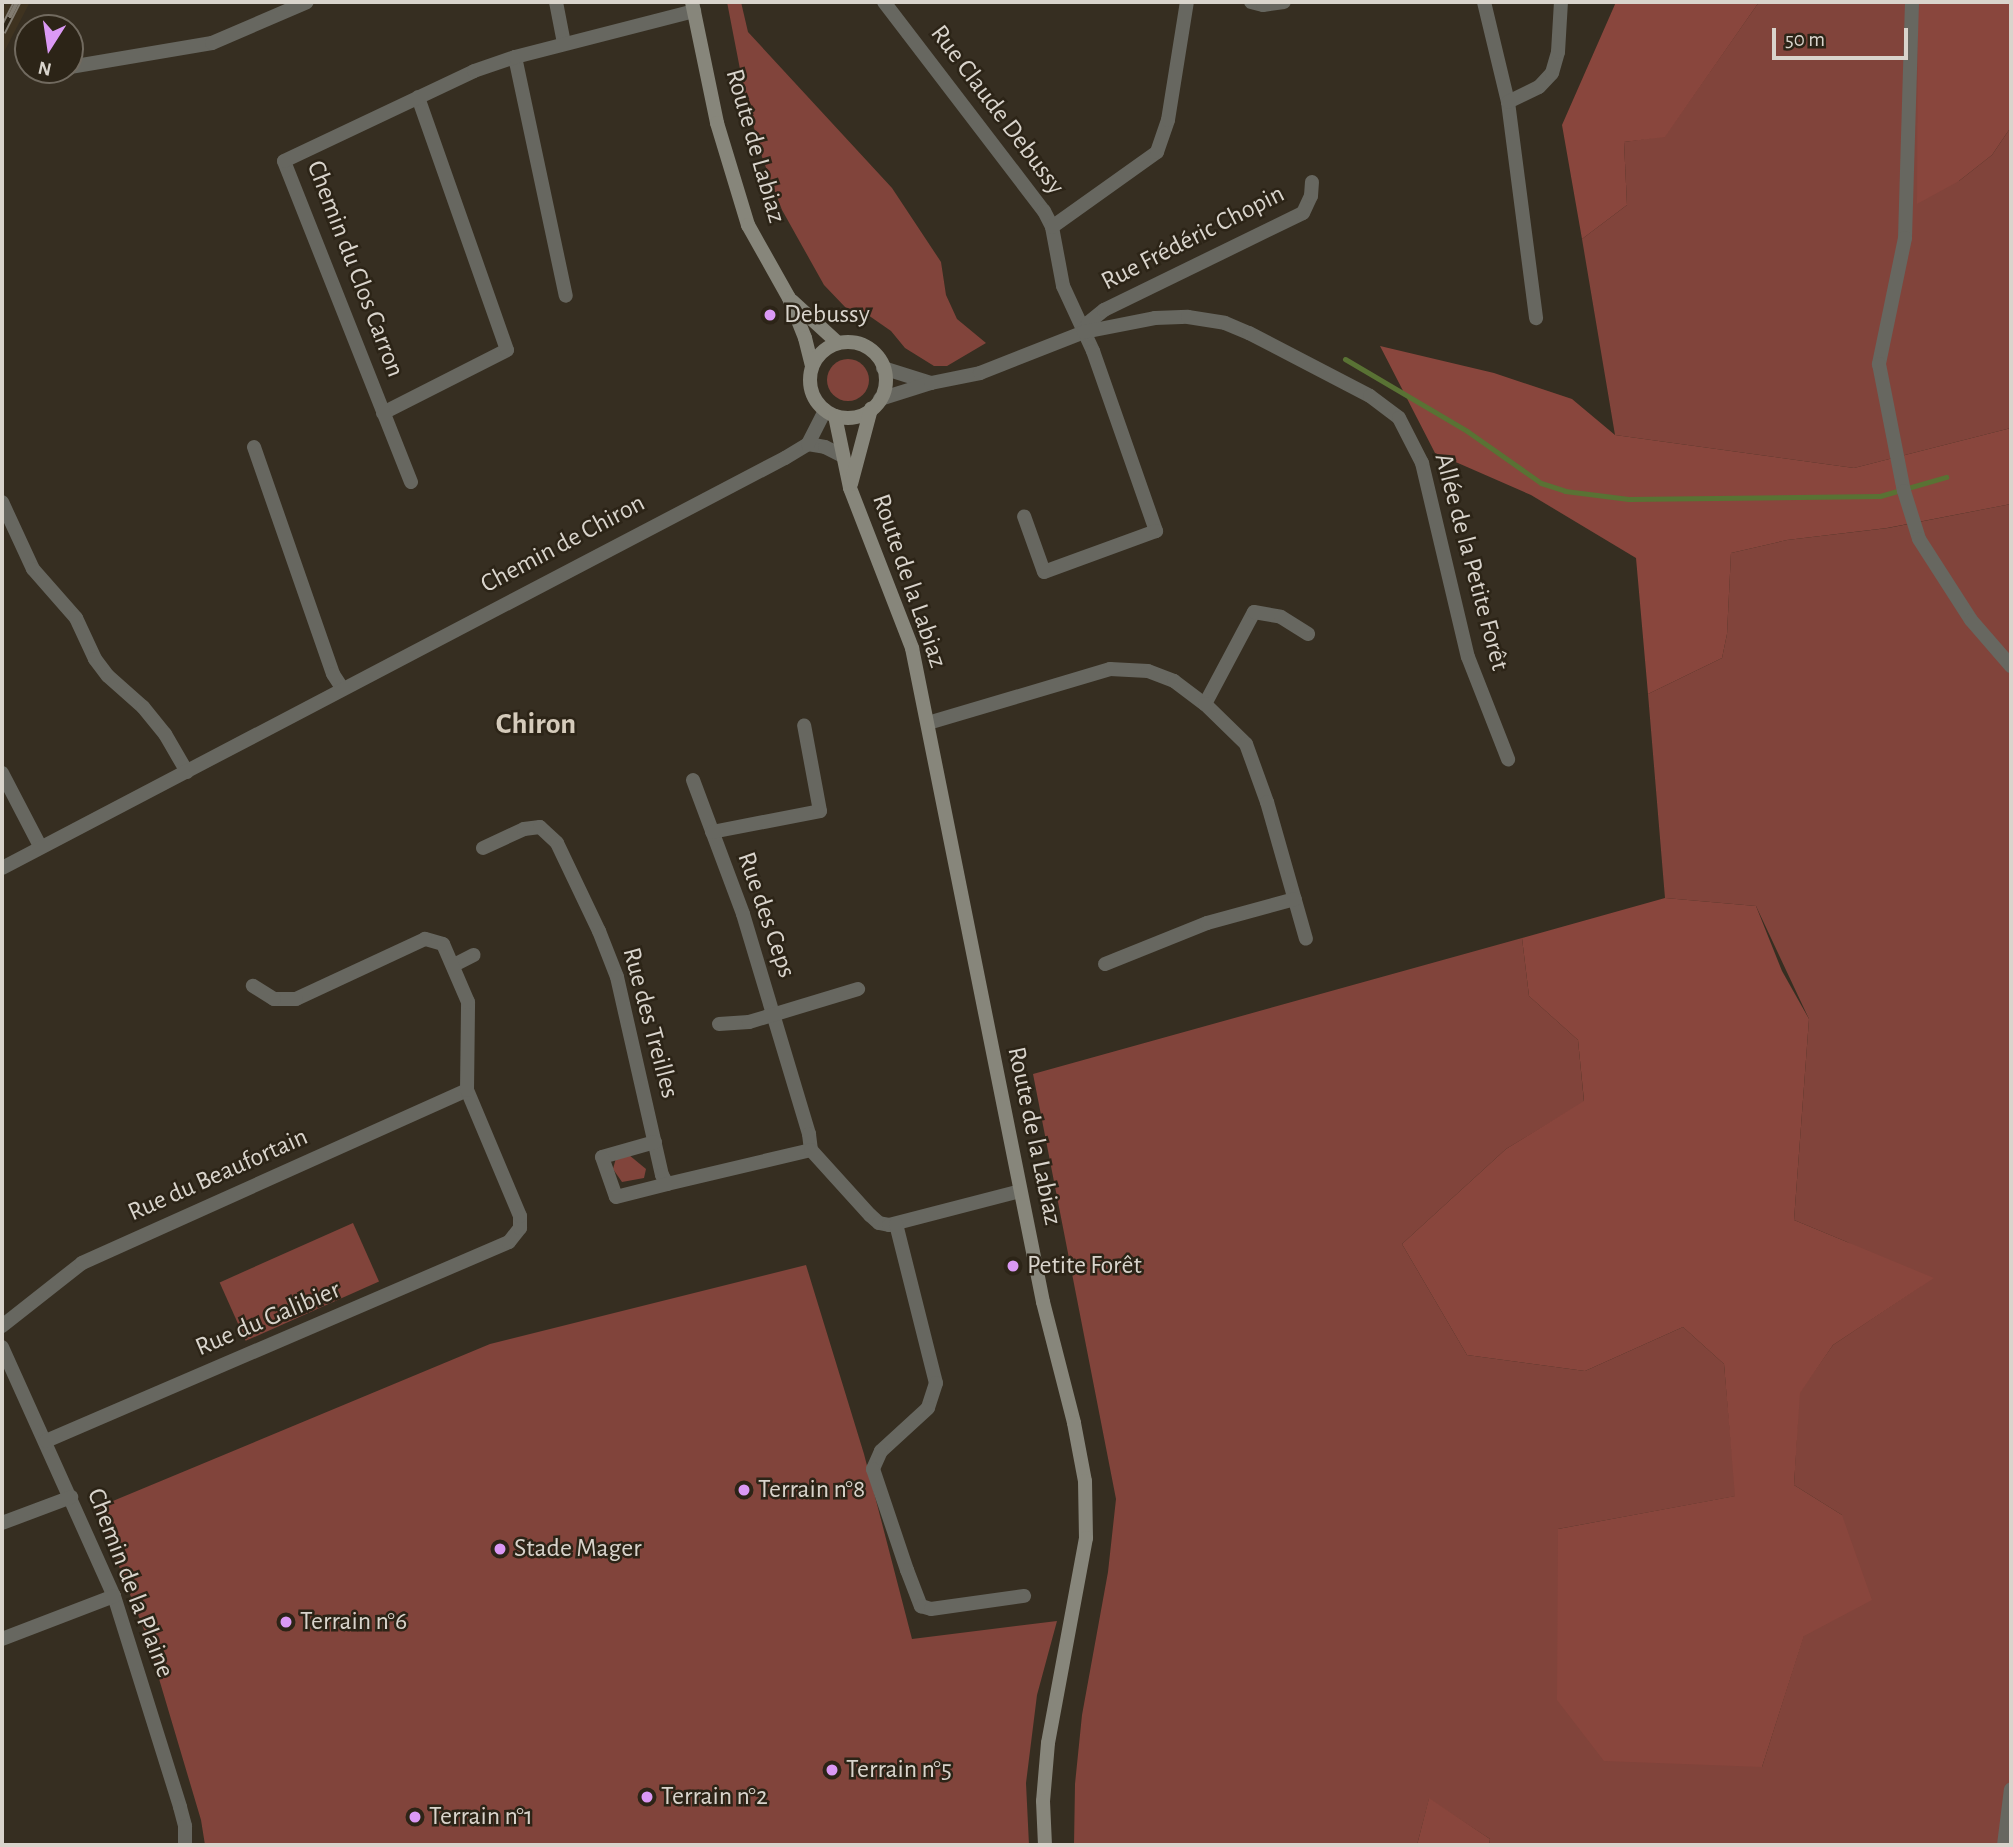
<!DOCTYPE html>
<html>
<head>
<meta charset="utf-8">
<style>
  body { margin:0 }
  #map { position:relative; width:2013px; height:1847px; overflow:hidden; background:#362e21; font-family:"Alegreya Sans",sans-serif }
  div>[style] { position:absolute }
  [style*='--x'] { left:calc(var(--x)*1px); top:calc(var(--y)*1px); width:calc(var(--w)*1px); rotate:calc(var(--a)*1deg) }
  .built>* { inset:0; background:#3f3320 }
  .green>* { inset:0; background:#81443b; transform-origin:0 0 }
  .round { border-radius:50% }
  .forest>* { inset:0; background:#89463d }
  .stream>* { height:5px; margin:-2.5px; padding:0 2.5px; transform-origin:2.5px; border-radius:2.5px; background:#597234 }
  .minor>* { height:14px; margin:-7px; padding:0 7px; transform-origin:7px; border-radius:7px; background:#676760 }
  .secondary>* { height:14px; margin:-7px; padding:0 7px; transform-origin:7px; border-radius:7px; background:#87867b }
  .secondary>.ring { margin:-7px; padding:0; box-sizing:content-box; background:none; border:14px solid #87867b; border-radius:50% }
  .rail>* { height:8px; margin-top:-4px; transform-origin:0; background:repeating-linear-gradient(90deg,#2c2417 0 16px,#817b70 0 32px); box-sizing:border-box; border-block:2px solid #817b70 }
  .dots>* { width:19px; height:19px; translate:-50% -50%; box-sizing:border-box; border:4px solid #2c2417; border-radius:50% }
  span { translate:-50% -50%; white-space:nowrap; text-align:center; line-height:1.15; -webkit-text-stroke:5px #2c2417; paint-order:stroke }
  .street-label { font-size:26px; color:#d9d4cc }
  .poi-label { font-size:26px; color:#d9d4cc }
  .left { translate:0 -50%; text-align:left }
  .quarter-label { font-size:30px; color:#d5cbbb; font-weight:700 }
  .frame { position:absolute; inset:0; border:4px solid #d9d4cc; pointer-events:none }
  .north { position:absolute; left:14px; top:14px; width:70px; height:70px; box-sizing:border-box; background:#2c2417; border:2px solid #716a5f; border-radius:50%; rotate:192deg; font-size:19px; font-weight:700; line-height:28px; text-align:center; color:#d9d4cc }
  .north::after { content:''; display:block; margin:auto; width:24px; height:32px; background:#db99f5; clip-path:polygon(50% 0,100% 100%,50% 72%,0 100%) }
  .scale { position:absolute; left:1772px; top:28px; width:136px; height:32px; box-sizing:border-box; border:4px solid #d9d4cc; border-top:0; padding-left:9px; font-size:21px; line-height:24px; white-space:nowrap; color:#d9d4cc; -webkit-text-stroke:5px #2c2417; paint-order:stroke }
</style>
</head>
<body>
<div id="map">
  <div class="built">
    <i style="clip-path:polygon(6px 2px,30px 2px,2px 56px,2px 10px)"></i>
  </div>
  <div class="green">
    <i style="clip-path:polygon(727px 2px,741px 2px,748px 32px,892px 188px,941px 262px,946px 295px,957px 319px,986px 343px,947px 366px,934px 366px,905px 348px,891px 331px,868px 315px,846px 308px,824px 285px,782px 210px,762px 157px,745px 95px)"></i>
    <i style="clip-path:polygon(1759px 2px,1918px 2px,1959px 181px,1992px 155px,2011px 127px,2011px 428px,1854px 468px,1615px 435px,1582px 239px,1627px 205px,1624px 142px,1665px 136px)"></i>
    <i class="round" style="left:827px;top:359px;width:42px;height:42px"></i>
    <i style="clip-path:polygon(2011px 504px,2011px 1845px,1489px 1845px,1490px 1839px,1429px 1799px,1417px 1845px,1074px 1845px,1075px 1784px,1082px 1715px,1108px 1572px,1116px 1499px,1033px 1074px,1522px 938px,1529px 996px,1578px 1040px,1584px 1102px,1506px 1149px,1402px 1244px,1467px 1355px,1585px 1371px,1683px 1327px,1724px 1364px,1736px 1496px,1558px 1529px,1762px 1767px,1842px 1515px,1794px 1485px,1799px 1393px,1833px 1345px,1921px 1286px,1847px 1242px,1794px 1220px,1809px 1019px,1756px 906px,1665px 898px,1648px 694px,1722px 658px,1727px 634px,1731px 553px,1787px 540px,1888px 528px)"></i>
    <i style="clip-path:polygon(629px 1155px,646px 1169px,644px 1178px,622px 1182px,613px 1169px,616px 1158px)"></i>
    <i style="left:353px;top:1223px;width:64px;height:146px;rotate:66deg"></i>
    <i style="clip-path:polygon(806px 1265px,864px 1454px,912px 1639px,1057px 1621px,1037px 1695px,1026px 1783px,1029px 1845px,205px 1845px,201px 1820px,146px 1635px,96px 1508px,490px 1344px)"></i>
  </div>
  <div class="forest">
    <i style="clip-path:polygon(1616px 2px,1759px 2px,1665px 137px,1624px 142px,1627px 205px,1582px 239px,1562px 125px)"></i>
    <i style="clip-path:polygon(1918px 2px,2011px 2px,2011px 127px,1992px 155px,1959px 181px,1917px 204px)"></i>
    <i style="clip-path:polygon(1380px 346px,1494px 373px,1572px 399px,1615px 435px,1854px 468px,2011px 428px,2011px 504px,1887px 528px,1787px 540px,1731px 553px,1727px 634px,1722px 658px,1648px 694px,1636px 558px,1531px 495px,1435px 453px)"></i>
    <i style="clip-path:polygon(1665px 898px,1756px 906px,1782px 971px,1809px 1019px,1794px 1220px,1934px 1278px,1833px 1345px,1800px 1393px,1794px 1485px,1842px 1515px,1872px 1600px,1804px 1636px,1762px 1767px,1604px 1761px,1557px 1700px,1558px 1529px,1735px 1496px,1724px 1364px,1683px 1327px,1585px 1371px,1467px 1355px,1402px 1244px,1506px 1149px,1584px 1101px,1578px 1040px,1529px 996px,1522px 938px)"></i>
    <i style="clip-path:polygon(1429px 1798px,1490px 1839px,1489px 1845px,1417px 1845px)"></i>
  </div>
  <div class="stream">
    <i style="--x:1345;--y:359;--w:142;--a:30.5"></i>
    <i style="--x:1467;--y:431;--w:90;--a:35.1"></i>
    <i style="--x:1541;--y:483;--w:25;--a:18"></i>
    <i style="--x:1565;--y:491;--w:64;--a:7.1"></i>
    <i style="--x:1629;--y:499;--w:251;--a:-0.7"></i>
    <i style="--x:1880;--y:496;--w:69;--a:-16.1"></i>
  </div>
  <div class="minor">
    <i style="--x:556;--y:2;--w:42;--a:79"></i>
    <i style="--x:884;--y:2;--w:263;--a:52.6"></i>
    <i style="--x:1044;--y:211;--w:18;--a:63"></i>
    <i style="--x:1052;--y:227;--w:60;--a:79.4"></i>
    <i style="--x:1063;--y:286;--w:72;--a:65.2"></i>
    <i style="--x:1093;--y:351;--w:191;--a:70.7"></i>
    <i style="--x:1156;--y:531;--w:119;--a:159.9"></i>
    <i style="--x:1044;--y:572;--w:59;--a:-109.7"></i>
    <i style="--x:1251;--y:2;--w:12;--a:14"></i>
    <i style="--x:1263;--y:5;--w:21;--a:-8"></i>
    <i style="--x:1484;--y:2;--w:103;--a:76.5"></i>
    <i style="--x:1508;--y:102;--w:218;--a:82.6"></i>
    <i style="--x:1912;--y:2;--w:236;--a:91.7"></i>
    <i style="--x:1905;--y:238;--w:129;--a:101.7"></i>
    <i style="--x:1879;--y:364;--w:129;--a:78.9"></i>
    <i style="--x:1904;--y:491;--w:50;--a:72.6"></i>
    <i style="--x:1919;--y:539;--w:96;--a:57.3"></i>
    <i style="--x:1971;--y:620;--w:61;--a:49"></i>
    <i style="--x:515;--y:57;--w:244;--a:78"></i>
    <i style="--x:70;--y:67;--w:144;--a:-9.6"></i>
    <i style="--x:212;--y:43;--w:103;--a:-23.3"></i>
    <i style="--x:41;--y:71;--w:8;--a:-7"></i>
    <i style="--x:1508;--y:102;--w:34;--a:-26"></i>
    <i style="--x:1539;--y:87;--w:19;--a:-47"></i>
    <i style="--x:1552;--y:73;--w:22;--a:-74"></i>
    <i style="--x:1558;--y:52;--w:50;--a:-86.6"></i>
    <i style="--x:1052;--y:227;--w:129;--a:-35.5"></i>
    <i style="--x:1157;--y:152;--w:34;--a:-71"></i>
    <i style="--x:1168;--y:120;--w:120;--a:-80.9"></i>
    <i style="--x:1084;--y:332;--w:10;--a:-66"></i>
    <i style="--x:1088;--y:323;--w:21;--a:-39"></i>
    <i style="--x:1104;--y:310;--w:221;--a:-26"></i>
    <i style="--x:1303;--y:213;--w:19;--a:-65"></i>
    <i style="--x:1311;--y:196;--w:14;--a:-86"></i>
    <i style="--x:883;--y:368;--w:50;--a:17.4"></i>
    <i style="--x:880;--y:399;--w:53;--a:-17.4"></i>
    <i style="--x:931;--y:383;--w:50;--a:-11.5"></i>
    <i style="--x:980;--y:373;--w:112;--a:-21.5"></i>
    <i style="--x:1084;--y:332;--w:72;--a:-11.2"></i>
    <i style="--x:1155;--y:318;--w:33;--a:-2"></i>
    <i style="--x:1188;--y:317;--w:37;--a:9"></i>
    <i style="--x:1225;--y:323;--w:26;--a:23"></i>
    <i style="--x:1249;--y:333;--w:136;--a:27.5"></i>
    <i style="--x:1370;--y:396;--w:36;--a:37"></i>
    <i style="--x:1399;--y:418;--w:51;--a:62.9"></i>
    <i style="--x:1422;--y:463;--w:199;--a:76.7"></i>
    <i style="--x:1468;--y:657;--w:110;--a:68.6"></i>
    <i style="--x:383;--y:413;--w:139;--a:-26.9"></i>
    <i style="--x:507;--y:350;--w:268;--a:-109.4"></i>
    <i style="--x:808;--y:444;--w:17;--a:10"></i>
    <i style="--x:825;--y:447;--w:20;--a:27"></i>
    <i style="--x:254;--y:447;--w:240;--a:70.8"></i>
    <i style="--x:333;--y:674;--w:17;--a:57"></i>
    <i style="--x:411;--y:482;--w:345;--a:-111.6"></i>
    <i style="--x:284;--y:161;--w:210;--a:-25.3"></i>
    <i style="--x:474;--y:71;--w:43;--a:-18.9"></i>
    <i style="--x:515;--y:57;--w:185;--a:-14.4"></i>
    <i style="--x:2;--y:502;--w:74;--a:65.2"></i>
    <i style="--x:33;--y:569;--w:65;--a:48.7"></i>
    <i style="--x:76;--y:618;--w:45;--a:65.1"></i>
    <i style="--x:95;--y:659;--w:21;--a:53"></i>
    <i style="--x:108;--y:676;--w:47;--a:41.5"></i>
    <i style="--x:143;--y:707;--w:35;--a:51"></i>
    <i style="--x:165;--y:734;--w:44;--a:59.9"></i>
    <i style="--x:1205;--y:704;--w:104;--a:-62"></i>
    <i style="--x:1254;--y:612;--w:27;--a:10"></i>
    <i style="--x:1281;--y:617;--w:32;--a:32"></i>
    <i style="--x:928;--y:723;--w:190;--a:-16.5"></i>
    <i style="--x:1110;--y:669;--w:38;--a:3"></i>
    <i style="--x:1148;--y:671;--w:28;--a:21"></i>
    <i style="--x:1174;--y:681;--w:39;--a:37"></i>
    <i style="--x:1205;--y:704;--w:57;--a:44.3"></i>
    <i style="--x:1246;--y:744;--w:62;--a:70.1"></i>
    <i style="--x:1267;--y:802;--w:142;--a:74.1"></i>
    <i style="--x:2;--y:773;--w:82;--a:62.5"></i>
    <i style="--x:693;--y:780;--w:143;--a:69.5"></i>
    <i style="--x:743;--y:914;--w:230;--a:73.3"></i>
    <i style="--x:809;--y:1134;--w:16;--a:83"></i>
    <i style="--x:712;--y:832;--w:110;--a:-11"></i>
    <i style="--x:820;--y:811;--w:87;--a:-100.5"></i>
    <i style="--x:483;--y:848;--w:45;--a:-24.9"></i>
    <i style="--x:524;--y:829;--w:16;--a:-7"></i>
    <i style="--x:540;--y:827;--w:23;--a:43"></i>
    <i style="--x:557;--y:843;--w:98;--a:64.5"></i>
    <i style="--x:599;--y:931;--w:49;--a:68.6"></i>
    <i style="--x:617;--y:977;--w:203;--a:77.2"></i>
    <i style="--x:662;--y:1175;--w:10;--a:61"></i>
    <i style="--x:667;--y:1184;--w:148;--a:-13.3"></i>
    <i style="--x:811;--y:1150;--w:88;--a:47.8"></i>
    <i style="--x:870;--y:1215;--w:12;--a:42"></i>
    <i style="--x:879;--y:1223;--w:10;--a:11"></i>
    <i style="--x:889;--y:1225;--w:135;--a:-14.5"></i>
    <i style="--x:2;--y:868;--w:884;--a:-27.64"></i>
    <i style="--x:785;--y:458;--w:27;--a:-31"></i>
    <i style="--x:808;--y:444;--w:38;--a:-63"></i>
    <i style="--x:1105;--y:964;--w:110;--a:-21.9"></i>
    <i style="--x:1207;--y:923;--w:91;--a:-15.3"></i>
    <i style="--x:454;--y:965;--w:22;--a:-27"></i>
    <i style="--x:719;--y:1024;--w:30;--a:-4"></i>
    <i style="--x:749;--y:1022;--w:114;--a:-16.8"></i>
    <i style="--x:655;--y:1142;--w:55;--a:164.2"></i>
    <i style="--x:602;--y:1157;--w:42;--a:70.7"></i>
    <i style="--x:616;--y:1197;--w:53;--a:-14.3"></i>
    <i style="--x:896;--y:1224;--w:164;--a:75.9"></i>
    <i style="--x:936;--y:1383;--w:26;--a:108"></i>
    <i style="--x:928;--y:1408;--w:64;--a:137.5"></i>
    <i style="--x:881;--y:1451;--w:20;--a:114"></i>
    <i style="--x:873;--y:1469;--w:107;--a:71.4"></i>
    <i style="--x:907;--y:1570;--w:39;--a:69"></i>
    <i style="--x:921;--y:1606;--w:10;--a:17"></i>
    <i style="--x:931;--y:1609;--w:94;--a:-8"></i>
    <i style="--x:2;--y:1326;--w:102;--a:-38.2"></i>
    <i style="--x:82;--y:1263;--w:422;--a:-24.2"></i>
    <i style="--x:2;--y:1347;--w:273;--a:65.8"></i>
    <i style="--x:114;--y:1596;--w:221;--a:72.6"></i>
    <i style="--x:180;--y:1807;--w:20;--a:75"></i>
    <i style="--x:185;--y:1826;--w:19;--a:90"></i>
    <i style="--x:46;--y:1441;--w:504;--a:-23.26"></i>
    <i style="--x:509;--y:1242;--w:18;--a:-52"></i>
    <i style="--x:520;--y:1228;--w:12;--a:-90"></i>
    <i style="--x:520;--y:1216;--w:137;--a:-112.8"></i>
    <i style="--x:467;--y:1090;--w:88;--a:-89.3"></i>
    <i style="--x:468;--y:1002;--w:63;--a:-113.3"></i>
    <i style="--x:443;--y:944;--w:19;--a:-164"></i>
    <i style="--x:425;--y:939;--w:142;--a:155.1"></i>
    <i style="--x:296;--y:999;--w:22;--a:180"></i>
    <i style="--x:274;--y:999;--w:25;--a:-148"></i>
    <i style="--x:2;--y:1523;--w:74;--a:-20.6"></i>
    <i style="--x:2;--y:1639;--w:120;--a:-21"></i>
    <i style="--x:2004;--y:1845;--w:56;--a:-82.9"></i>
  </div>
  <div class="secondary">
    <i style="--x:692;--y:2;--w:124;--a:78.3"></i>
    <i style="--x:717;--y:123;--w:107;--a:73.1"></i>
    <i style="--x:748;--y:225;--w:84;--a:60.7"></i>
    <i style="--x:789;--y:298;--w:43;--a:68.2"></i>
    <i style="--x:805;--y:338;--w:29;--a:76"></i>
    <i style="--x:792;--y:301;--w:62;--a:42.4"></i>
    <i class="ring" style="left:810px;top:342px;width:62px;height:62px"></i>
    <i style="--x:835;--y:416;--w:74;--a:78.2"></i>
    <i style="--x:850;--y:488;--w:172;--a:68.8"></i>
    <i style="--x:912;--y:648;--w:667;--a:78.67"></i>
    <i style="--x:1043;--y:1302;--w:125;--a:75.6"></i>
    <i style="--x:1074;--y:1423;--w:59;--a:79.3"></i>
    <i style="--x:1085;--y:1481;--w:57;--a:89"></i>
    <i style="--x:1086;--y:1538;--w:208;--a:100.5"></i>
    <i style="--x:1048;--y:1743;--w:58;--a:94.9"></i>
    <i style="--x:1043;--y:1801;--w:44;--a:87.4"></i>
    <i style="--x:851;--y:484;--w:78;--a:-75.1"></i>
  </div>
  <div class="rail">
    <i style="--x:2;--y:32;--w:34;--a:-63"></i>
  </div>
  <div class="dots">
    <i style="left:770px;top:315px;background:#db99f5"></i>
    <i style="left:1013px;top:1266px;background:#db99f5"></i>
    <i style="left:744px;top:1490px;background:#db99f5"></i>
    <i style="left:500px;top:1549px;background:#db99f5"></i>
    <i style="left:286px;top:1622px;background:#db99f5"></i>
    <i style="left:832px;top:1770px;background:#db99f5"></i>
    <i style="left:647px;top:1797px;background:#db99f5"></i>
    <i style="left:415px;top:1817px;background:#db99f5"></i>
  </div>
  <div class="street-label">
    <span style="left:997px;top:110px;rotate:53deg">Rue Claude Debussy</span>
    <span style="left:755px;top:146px;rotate:74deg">Route de Labiaz</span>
    <span style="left:1193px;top:238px;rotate:-27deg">Rue Frédéric Chopin</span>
    <span style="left:355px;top:269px;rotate:69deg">Chemin du Clos Carron</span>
    <span style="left:563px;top:544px;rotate:-28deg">Chemin de Chiron</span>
    <span style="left:1471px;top:562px;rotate:75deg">Allée de la Petite Forêt</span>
    <span style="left:909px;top:581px;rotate:71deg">Route de la Labiaz</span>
    <span style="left:766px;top:915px;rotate:71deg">Rue des Ceps</span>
    <span style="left:650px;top:1023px;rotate:75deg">Rue des Treilles</span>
    <span style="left:1034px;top:1136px;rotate:78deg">Route de la Labiaz</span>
    <span style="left:218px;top:1175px;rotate:-24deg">Rue du Beaufortain</span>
    <span style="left:268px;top:1319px;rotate:-23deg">Rue du Galibier</span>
    <span style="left:130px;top:1583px;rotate:69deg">Chemin de la Plaine</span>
  </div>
  <div class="poi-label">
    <span class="left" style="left:784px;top:315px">Debussy</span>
    <span class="left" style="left:1027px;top:1266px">Petite Forêt</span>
    <span class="left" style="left:758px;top:1490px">Terrain n°8</span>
    <span class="left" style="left:514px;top:1549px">Stade Mager</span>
    <span class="left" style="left:300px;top:1622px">Terrain n°6</span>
    <span class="left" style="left:846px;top:1770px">Terrain n°5</span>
    <span class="left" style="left:661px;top:1797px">Terrain n°2</span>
    <span class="left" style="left:429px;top:1817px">Terrain n°1</span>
  </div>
  <div class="quarter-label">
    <span style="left:536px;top:724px">Chiron</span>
  </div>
  <div class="frame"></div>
  <div class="north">N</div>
  <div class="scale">50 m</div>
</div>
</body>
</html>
